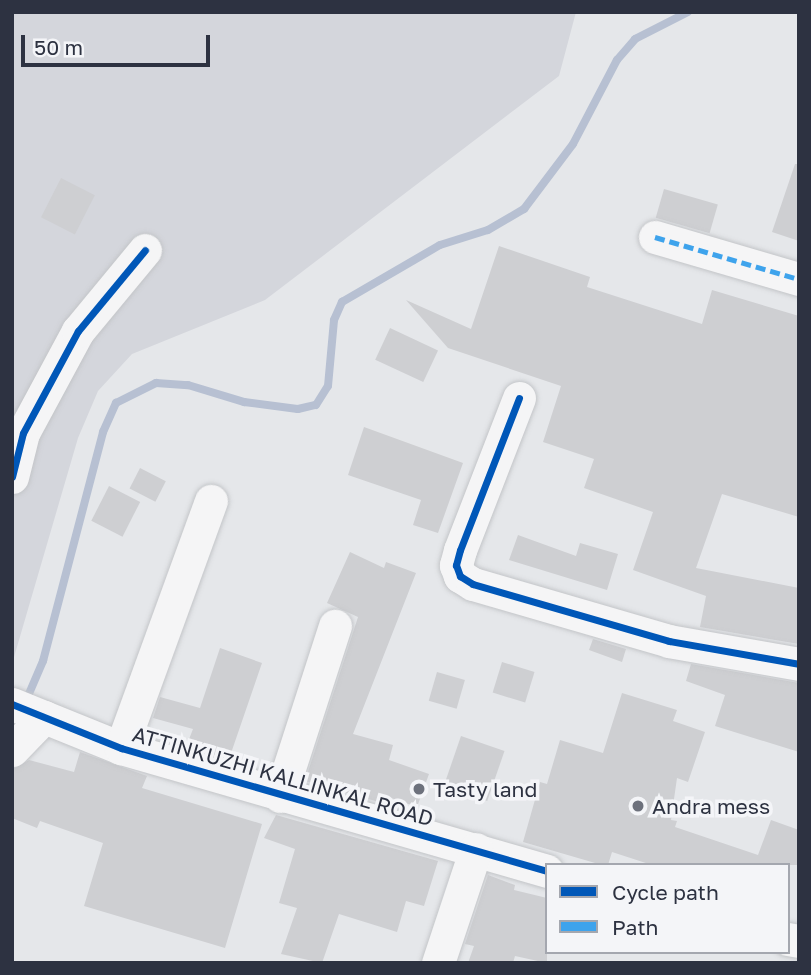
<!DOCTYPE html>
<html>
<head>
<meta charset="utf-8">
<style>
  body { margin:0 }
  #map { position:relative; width:811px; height:975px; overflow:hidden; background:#e5e7ea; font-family:"Golos Text",sans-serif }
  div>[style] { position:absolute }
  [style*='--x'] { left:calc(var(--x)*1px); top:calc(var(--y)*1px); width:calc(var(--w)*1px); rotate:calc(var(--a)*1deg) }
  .built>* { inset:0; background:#d4d6dc }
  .stream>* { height:8px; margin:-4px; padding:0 4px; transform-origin:4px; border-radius:4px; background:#b7c0d2 }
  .building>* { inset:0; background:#cecfd2; transform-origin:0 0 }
  .roads { filter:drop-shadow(0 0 2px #c3c5c8) drop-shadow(0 0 2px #c3c5c8) }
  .minor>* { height:33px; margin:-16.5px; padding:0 16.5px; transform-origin:16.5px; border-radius:16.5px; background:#f5f5f6 }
  .quiet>* { height:5px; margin-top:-2.5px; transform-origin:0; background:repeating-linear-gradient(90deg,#3ea3ec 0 10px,transparent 0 15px) }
  .cycleway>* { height:7px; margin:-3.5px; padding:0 3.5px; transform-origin:3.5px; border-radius:3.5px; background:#0057b8 }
  .dots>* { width:19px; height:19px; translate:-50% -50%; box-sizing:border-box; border:4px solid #f4f5f8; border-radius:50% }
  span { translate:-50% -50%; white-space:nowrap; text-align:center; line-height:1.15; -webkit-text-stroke:7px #f4f5f8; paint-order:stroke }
  .street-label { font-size:21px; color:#2d3241 }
  .poi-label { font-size:21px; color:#2d3241 }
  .left { translate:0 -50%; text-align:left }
  .frame { position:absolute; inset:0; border:14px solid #2d3241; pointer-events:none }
  .legend { position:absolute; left:545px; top:863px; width:245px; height:91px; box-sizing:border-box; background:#f4f5f8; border:2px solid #a4a7af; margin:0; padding:9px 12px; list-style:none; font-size:21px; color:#2d3241 }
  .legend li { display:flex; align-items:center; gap:14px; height:35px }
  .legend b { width:35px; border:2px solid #a4a7af }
  .scale { position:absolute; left:21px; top:35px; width:189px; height:32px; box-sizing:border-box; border:4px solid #2d3241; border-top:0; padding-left:9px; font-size:21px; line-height:24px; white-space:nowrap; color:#2d3241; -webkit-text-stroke:5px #f4f5f8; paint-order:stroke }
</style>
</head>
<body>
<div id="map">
  <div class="built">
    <i style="clip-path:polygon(12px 12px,576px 12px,559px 76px,265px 300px,132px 354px,98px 391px,78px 438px,12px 664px)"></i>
  </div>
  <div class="stream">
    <i style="--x:25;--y:703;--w:46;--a:-66.8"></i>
    <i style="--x:43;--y:661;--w:237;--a:-75.3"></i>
    <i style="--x:103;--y:432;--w:32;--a:-66"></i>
    <i style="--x:116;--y:403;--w:45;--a:-26.6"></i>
    <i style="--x:156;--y:383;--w:32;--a:4"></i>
    <i style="--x:188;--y:385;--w:59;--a:16.9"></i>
    <i style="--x:244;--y:402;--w:54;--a:7.4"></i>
    <i style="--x:298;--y:409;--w:18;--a:-13"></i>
    <i style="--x:316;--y:405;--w:22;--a:-58"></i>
    <i style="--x:328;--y:386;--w:66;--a:-84.8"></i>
    <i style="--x:334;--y:320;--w:20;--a:-66"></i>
    <i style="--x:342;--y:302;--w:113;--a:-30.2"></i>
    <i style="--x:440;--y:245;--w:50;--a:-17.4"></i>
    <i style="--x:488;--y:230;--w:42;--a:-30.3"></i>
    <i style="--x:524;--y:209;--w:81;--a:-53"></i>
    <i style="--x:573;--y:144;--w:95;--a:-62.4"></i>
    <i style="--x:617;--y:60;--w:28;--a:-49"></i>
    <i style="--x:635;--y:39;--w:59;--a:-27"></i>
  </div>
  <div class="building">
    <i style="clip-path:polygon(795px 164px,799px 164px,799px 241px,772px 232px)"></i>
    <i style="left:61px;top:178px;width:38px;height:44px;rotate:27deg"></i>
    <i style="left:664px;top:189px;width:56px;height:30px;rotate:16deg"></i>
    <i style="clip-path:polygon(499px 246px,590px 277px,587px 287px,702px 324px,712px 290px,799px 316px,799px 517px,722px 494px,696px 568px,799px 588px,799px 644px,700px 627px,706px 596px,633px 570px,653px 512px,584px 488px,594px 459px,543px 442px,561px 386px,448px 348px,406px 300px,471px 329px)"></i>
    <i style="left:390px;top:328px;width:53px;height:35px;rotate:25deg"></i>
    <i style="clip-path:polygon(364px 427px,463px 463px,438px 533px,413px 525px,421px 500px,348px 475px)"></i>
    <i style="left:140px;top:468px;width:29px;height:23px;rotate:27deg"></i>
    <i style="left:109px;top:486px;width:35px;height:39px;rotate:27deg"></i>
    <i style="clip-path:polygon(518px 535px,576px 556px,580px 543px,618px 554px,607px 590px,509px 560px)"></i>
    <i style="clip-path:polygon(350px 552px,384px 568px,386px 562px,416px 573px,353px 734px,393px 745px,389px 760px,429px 774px,417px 807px,391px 798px,389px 805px,305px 781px,358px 617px,327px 603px)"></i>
    <i style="clip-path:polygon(593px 639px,626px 649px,622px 662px,589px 650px)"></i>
    <i style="clip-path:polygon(220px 648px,262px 663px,229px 759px,186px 747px,193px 729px,153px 718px,160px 697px,200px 708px)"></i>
    <i style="left:502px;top:662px;width:34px;height:32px;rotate:17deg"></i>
    <i style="clip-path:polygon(691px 664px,799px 683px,799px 752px,715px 726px,725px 695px,686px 681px)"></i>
    <i style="left:437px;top:672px;width:29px;height:30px;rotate:16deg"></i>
    <i style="clip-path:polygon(622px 693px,677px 710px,673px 721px,705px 732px,688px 782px,677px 778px,671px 820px,677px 821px,675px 827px,758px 855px,771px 820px,799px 830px,799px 865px,652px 865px,612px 852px,608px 865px,602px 865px,523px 842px,540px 782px,547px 784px,560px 740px,603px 753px)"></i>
    <i style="left:461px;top:736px;width:46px;height:53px;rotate:19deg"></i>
    <i style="clip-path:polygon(80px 752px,147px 776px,142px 788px,262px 824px,225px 948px,84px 906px,103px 843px,40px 821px,37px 828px,12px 818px,13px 769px,29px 760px,74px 772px)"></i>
    <i style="clip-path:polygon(276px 815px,438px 861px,424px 906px,406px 901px,397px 932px,339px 914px,322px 963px,281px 954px,297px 908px,279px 903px,295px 849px,264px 838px)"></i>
    <i style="clip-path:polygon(488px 875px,515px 885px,514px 890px,547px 898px,547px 963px,515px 956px,513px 963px,468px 963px,474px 946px,465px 944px)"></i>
  </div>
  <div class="roads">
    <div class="minor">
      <i style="--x:655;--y:237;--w:150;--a:16.3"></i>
      <i style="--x:519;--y:398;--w:163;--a:111.2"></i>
      <i style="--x:460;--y:550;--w:16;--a:105"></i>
      <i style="--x:456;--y:565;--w:12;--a:70"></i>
      <i style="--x:460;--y:576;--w:15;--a:32"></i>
      <i style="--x:473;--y:584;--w:204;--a:16.2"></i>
      <i style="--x:669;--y:641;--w:132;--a:10"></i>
      <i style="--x:12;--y:477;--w:45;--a:-76"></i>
      <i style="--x:23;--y:433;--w:116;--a:-61.7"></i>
      <i style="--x:78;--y:331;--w:105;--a:-50.4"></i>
      <i style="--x:12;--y:704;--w:118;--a:22"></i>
      <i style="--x:121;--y:748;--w:443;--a:16.1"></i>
      <i style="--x:121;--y:748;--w:263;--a:-70"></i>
      <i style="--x:12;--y:750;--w:46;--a:-45.9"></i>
      <i style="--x:280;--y:796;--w:179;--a:-72.1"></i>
      <i style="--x:788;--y:939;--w:11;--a:10"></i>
      <i style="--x:438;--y:963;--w:120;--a:-71.6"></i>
    </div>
  </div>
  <div class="quiet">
    <i style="--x:655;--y:237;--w:150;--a:16.3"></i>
  </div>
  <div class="cycleway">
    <i style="--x:519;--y:398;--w:163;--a:111.2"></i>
    <i style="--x:460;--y:550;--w:16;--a:105"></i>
    <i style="--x:456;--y:565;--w:12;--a:70"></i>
    <i style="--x:460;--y:576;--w:15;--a:32"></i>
    <i style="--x:473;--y:584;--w:204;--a:16.2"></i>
    <i style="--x:669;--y:641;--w:132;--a:10"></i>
    <i style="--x:12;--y:477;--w:45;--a:-76"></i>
    <i style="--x:23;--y:433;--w:116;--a:-61.7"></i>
    <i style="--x:78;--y:331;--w:105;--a:-50.4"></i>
    <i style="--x:12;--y:704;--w:118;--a:22"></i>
    <i style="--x:121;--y:748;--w:443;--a:16.1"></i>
  </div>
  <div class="dots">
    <i style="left:419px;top:789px;background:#6d717c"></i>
    <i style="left:638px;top:806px;background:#6d717c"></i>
  </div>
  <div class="street-label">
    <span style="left:283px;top:776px;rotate:16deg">ATTINKUZHI KALLINKAL ROAD</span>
  </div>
  <div class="poi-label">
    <span class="left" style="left:433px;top:789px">Tasty land</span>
    <span class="left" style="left:652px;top:806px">Andra mess</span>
  </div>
  <div class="frame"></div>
  <ul class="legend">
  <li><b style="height:9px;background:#0057b8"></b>Cycle path</li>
  <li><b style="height:9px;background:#3ea3ec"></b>Path</li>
  </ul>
  <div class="scale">50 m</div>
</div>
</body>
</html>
